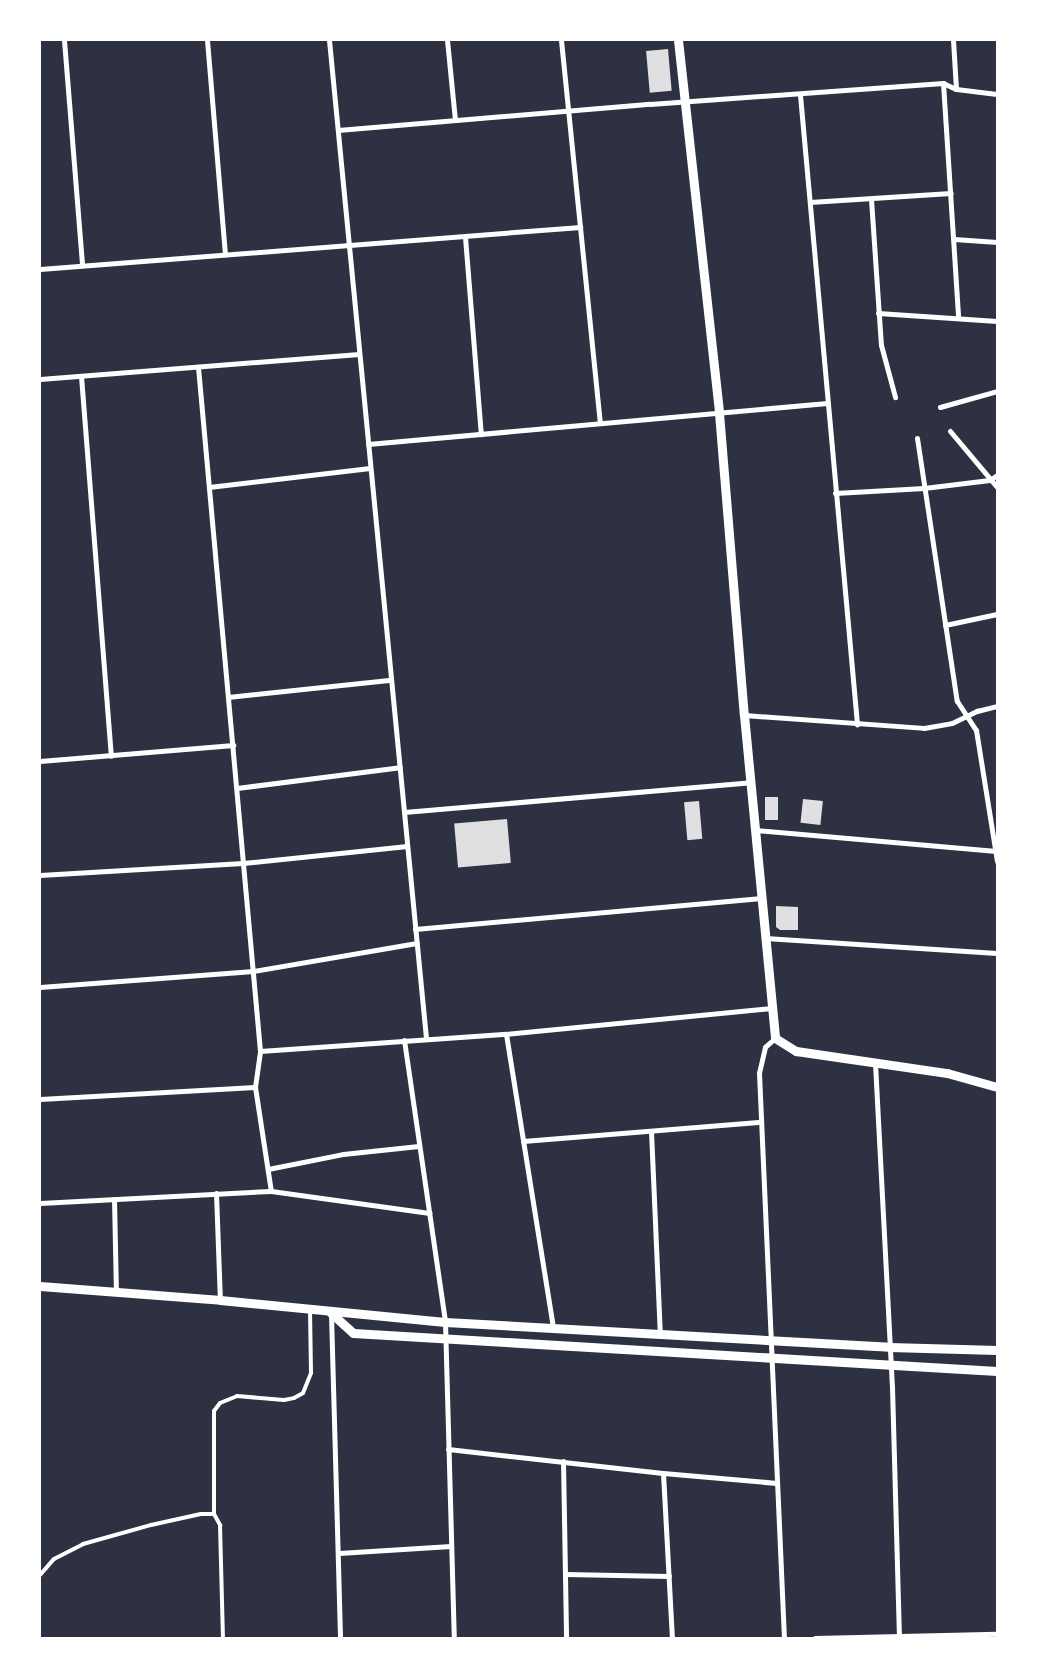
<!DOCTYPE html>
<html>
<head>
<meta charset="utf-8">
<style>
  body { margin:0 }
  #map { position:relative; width:1037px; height:1678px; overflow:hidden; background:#2d3142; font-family:Poppins,sans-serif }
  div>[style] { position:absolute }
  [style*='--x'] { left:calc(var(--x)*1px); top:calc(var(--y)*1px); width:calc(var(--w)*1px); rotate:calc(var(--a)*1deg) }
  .building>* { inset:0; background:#e0e0e3; transform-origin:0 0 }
  .service>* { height:4px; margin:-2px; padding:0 2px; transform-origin:2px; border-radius:2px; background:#fff }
  .minor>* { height:5px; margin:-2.5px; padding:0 2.5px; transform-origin:2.5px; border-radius:2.5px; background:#fff }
  .tertiary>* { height:9px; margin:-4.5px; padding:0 4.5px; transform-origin:4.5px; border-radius:4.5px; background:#fff }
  span { translate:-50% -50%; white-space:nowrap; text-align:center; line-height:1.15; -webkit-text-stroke:4.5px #fff; paint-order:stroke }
  .frame { position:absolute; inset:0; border:41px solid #fff; pointer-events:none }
</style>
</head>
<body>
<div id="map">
  <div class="building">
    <i style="left:668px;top:49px;width:42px;height:22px;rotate:85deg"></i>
    <i style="left:765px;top:797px;width:13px;height:23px"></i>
    <i style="left:803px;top:799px;width:20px;height:24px;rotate:6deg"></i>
    <i style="left:699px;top:801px;width:38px;height:15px;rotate:85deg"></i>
    <i style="left:507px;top:819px;width:44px;height:53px;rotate:85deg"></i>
    <i style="clip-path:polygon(776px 906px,798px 907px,798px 930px,780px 930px,776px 927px)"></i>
  </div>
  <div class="service">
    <i style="--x:214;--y:1514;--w:103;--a:-90"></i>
    <i style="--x:214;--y:1411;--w:10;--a:-53"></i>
    <i style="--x:220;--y:1403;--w:18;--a:-22"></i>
    <i style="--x:237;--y:1396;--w:47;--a:4.9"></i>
    <i style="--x:284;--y:1400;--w:10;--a:-11"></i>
    <i style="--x:294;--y:1398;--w:10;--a:-29"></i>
    <i style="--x:303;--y:1393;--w:22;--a:-68"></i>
    <i style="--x:311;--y:1373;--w:62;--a:-90.9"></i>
    <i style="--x:40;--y:1575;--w:21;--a:-49"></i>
    <i style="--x:54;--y:1559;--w:33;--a:-27"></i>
    <i style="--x:83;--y:1544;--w:71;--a:-15.6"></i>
    <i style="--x:151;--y:1525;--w:51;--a:-12.4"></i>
    <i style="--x:201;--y:1514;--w:13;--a:0"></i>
    <i style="--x:214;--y:1514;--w:13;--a:61"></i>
    <i style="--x:220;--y:1525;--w:113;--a:88.5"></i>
  </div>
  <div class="minor">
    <i style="--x:64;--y:40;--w:226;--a:85.4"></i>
    <i style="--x:207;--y:40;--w:215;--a:85.2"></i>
    <i style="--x:329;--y:40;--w:1003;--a:84.45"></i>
    <i style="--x:447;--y:40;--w:80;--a:84.3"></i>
    <i style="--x:561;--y:40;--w:385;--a:84.2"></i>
    <i style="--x:953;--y:40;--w:49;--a:86.5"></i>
    <i style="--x:943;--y:83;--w:235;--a:86.3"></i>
    <i style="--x:800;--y:95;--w:632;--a:84.82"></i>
    <i style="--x:338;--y:130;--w:313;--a:-4.8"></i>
    <i style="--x:650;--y:104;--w:294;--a:-4.1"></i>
    <i style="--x:943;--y:83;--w:14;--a:25"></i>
    <i style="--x:956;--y:89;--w:41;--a:7"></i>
    <i style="--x:871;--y:199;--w:146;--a:86.1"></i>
    <i style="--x:881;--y:345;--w:54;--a:74.9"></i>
    <i style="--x:810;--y:202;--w:141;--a:-3.7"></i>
    <i style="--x:465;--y:237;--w:198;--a:85.4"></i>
    <i style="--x:954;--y:239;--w:43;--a:4"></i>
    <i style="--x:40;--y:269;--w:542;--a:-4.45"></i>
    <i style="--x:878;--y:313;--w:119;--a:3.8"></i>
    <i style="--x:81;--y:376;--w:381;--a:85.5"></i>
    <i style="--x:40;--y:379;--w:320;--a:-4.5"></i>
    <i style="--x:940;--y:407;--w:59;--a:-15.7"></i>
    <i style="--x:950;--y:431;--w:73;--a:50"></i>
    <i style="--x:917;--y:438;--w:266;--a:81.4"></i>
    <i style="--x:957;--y:701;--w:35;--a:57"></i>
    <i style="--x:976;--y:730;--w:133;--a:80.9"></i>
    <i style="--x:368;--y:444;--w:461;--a:-5.1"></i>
    <i style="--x:209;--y:487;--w:162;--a:-6.7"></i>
    <i style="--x:835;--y:493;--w:89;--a:-3.2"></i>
    <i style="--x:924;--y:488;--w:66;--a:-6.9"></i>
    <i style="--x:990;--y:480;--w:9;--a:-36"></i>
    <i style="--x:945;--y:625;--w:53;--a:-11.9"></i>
    <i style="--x:228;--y:697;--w:164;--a:-6"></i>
    <i style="--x:744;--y:715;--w:180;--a:4.1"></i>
    <i style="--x:924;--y:728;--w:28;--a:-10"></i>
    <i style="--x:952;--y:723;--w:28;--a:-26"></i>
    <i style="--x:977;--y:711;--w:21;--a:-14"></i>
    <i style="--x:40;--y:761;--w:194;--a:-4.7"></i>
    <i style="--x:237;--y:788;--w:164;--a:-7.3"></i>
    <i style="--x:404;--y:812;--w:348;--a:-4.9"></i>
    <i style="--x:755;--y:830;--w:242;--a:5"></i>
    <i style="--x:40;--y:875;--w:203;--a:-3.4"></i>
    <i style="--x:243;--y:863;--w:165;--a:-5.9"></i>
    <i style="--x:415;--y:929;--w:348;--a:-5.1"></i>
    <i style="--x:765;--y:938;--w:232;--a:3.7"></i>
    <i style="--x:40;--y:987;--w:214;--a:-4.3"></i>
    <i style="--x:253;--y:971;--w:166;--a:-9.7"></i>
    <i style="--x:506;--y:1034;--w:298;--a:80.9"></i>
    <i style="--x:775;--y:1038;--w:13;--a:138"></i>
    <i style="--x:765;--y:1047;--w:27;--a:103"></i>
    <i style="--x:759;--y:1073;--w:566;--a:87.47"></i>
    <i style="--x:404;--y:1040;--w:285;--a:81.7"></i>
    <i style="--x:445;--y:1322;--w:316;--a:88.4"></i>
    <i style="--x:260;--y:1051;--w:247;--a:-4"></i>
    <i style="--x:506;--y:1034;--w:267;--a:-5.6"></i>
    <i style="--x:875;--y:1063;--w:324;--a:87"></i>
    <i style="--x:892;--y:1387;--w:251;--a:88.4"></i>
    <i style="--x:255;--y:1087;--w:105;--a:81.3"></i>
    <i style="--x:40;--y:1099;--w:215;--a:-3.2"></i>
    <i style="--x:255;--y:1087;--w:36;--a:-82"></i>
    <i style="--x:260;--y:1051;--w:687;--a:-95.18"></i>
    <i style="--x:651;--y:1131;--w:203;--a:87.5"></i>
    <i style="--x:523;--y:1141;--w:239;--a:-4.6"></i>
    <i style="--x:268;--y:1169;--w:76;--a:-11.3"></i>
    <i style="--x:343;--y:1154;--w:76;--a:-6"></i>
    <i style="--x:216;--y:1193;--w:107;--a:87.9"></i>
    <i style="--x:114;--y:1199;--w:93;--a:88.8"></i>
    <i style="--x:40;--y:1203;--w:231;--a:-3"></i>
    <i style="--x:271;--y:1191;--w:160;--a:7.9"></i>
    <i style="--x:331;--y:1314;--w:324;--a:88.4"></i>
    <i style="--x:448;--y:1449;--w:216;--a:6.4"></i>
    <i style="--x:663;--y:1473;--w:114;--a:5"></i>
    <i style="--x:563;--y:1461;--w:177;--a:89"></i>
    <i style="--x:663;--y:1473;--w:165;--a:86.9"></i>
    <i style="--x:339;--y:1553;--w:112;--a:-3.6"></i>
    <i style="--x:565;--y:1574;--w:104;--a:1.1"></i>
    <i style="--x:815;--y:1638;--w:182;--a:-1.3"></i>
  </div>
  <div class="tertiary">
    <i style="--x:678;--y:40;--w:375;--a:83.7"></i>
    <i style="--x:719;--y:413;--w:303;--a:85.3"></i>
    <i style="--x:744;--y:715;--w:324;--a:84.5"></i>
    <i style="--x:775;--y:1038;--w:25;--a:32"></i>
    <i style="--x:796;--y:1051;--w:153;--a:8.3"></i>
    <i style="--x:947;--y:1073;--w:52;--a:15.6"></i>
    <i style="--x:40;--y:1286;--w:181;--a:4.4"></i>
    <i style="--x:220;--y:1300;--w:226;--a:5.6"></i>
    <i style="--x:445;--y:1322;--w:445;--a:3.2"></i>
    <i style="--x:889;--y:1347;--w:108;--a:1.6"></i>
    <i style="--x:331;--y:1313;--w:30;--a:42"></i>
    <i style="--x:353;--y:1333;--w:645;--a:3.38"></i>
  </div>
  <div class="frame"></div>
</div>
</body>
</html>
